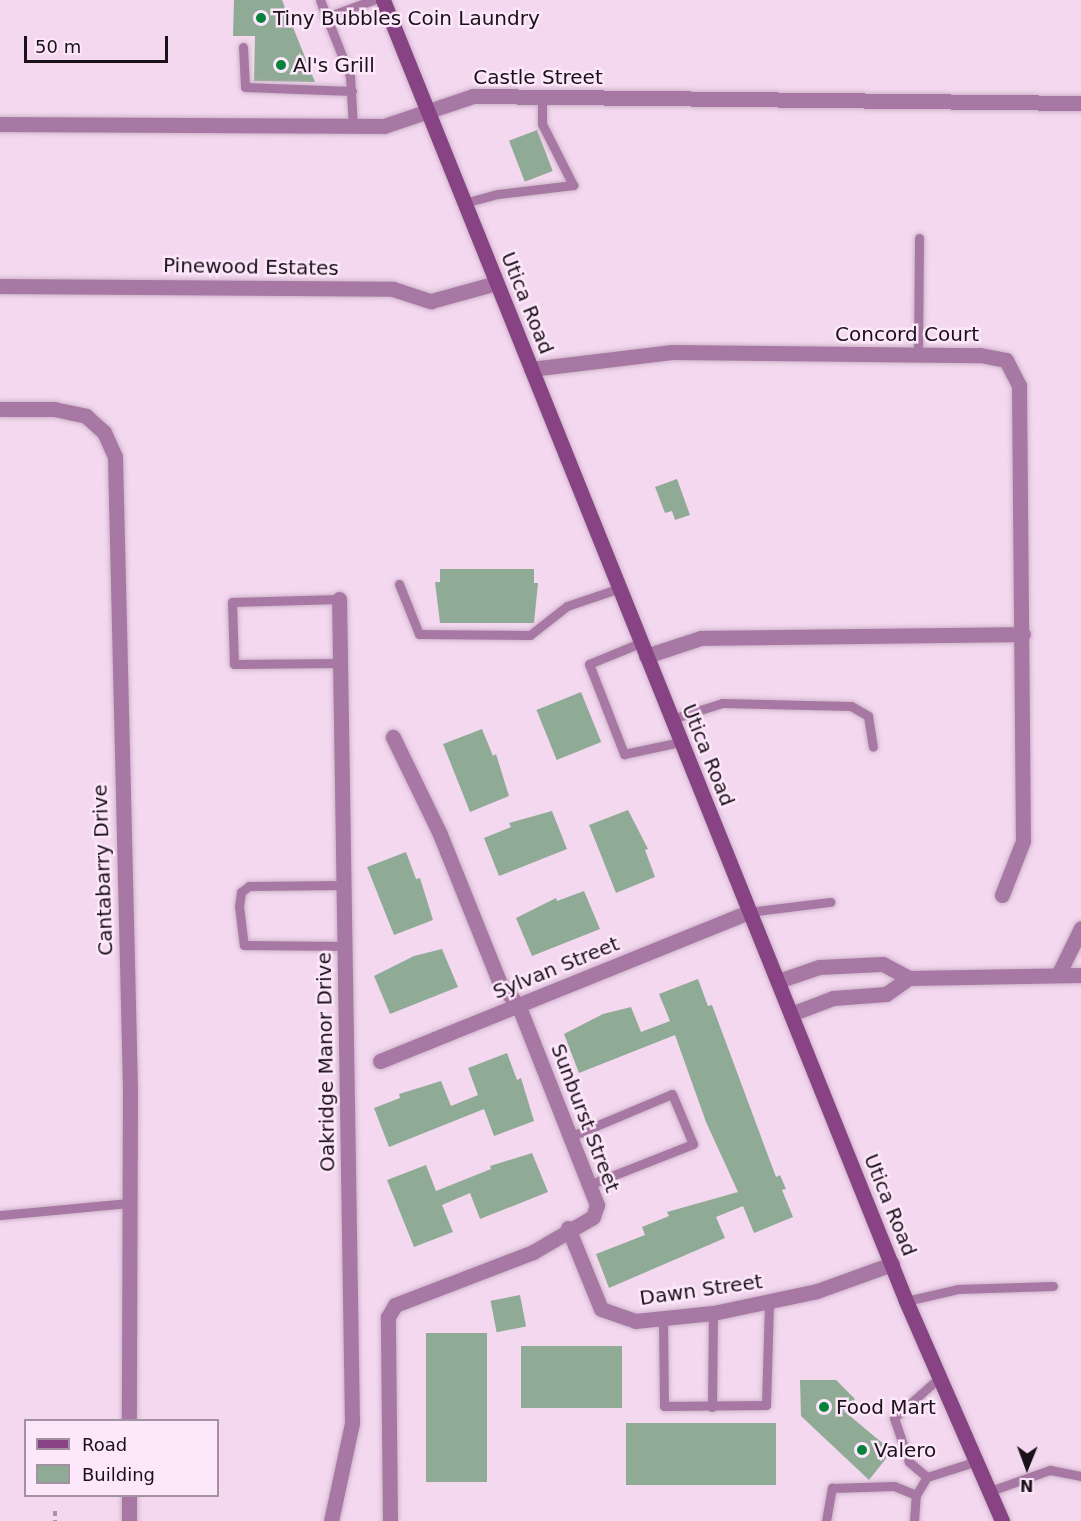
<!DOCTYPE html>
<html>
<head>
<meta charset="utf-8">
<style>
  body { margin:0 }
  #map { position:relative; width:1081px; height:1521px; overflow:hidden; background:#f4d8f0; font-family:"DejaVu Sans",sans-serif }
  div>[style] { position:absolute }
  [style*='--x'] { left:calc(var(--x)*1px); top:calc(var(--y)*1px); width:calc(var(--w)*1px); rotate:calc(var(--a)*1deg) }
  .building>* { inset:0; background:#90ab95; transform-origin:0 0 }
  .path>* { height:4px; margin-top:-2px; transform-origin:0; background:repeating-linear-gradient(90deg,#aa95a7 0 4.5px,transparent 0 9px) }
  .roads { filter:drop-shadow(0 0 2px #cdb4c9) drop-shadow(0 0 2px #cdb4c9) }
  .lane>* { height:9px; margin:-4.5px; padding:0 4.5px; transform-origin:4.5px; border-radius:4.5px; background:#a878a4 }
  .street>* { height:15px; margin:-7.5px; padding:0 7.5px; transform-origin:7.5px; border-radius:7.5px; background:#a878a4 }
  .secondary>* { height:15px; margin:-7.5px; padding:0 7.5px; transform-origin:7.5px; border-radius:7.5px; background:#884384 }
  .dots>* { width:16px; height:16px; translate:-50% -50%; box-sizing:border-box; border:3px solid #fde7fb; border-radius:50% }
  span { translate:-50% -50%; white-space:nowrap; text-align:center; line-height:1.15; -webkit-text-stroke:5px #fde7fb; paint-order:stroke }
  .poi-label { font-size:20px; color:#1a1119 }
  .left { translate:0 -50%; text-align:left }
  .street-label { font-size:20px; color:#1a1119 }
  .legend { position:absolute; left:24px; top:1419px; width:195px; height:78px; box-sizing:border-box; background:#fde7fb; border:2px solid #a291a1; margin:0; padding:8px 10px; list-style:none; font-size:18px; color:#1a1119 }
  .legend li { display:flex; align-items:center; gap:12px; height:30px }
  .legend b { width:30px; border:2px solid #a291a1 }
  .north { position:absolute; left:997px; top:1437px; width:60px; height:60px; -webkit-text-stroke:4px #fde7fb; paint-order:stroke; rotate:181deg; font-size:16px; font-weight:700; line-height:24px; text-align:center; color:#1a1119 }
  .north::after { content:''; display:block; margin:auto; width:21px; height:27px; background:#1a1119; clip-path:polygon(50% 0,100% 100%,50% 72%,0 100%) }
  .scale { position:absolute; left:24px; top:36px; width:144px; height:27px; box-sizing:border-box; border:3px solid #1a1119; border-top:0; padding-left:8px; font-size:18px; line-height:21px; white-space:nowrap; color:#1a1119; -webkit-text-stroke:4px #fde7fb; paint-order:stroke }
</style>
</head>
<body>
<div id="map">
  <div class="building">
    <i style="clip-path:polygon(234px 0,282px 0,315px 82px,254px 81px,255px 36px,233px 36px)"></i>
    <i style="left:537px;top:130px;width:44px;height:30px;rotate:69deg"></i>
    <i style="clip-path:polygon(677px 479px,690px 515px,675px 520px,672px 511px,665px 513px,655px 487px)"></i>
    <i style="clip-path:polygon(440px 569px,534px 569px,534px 583px,538px 583px,534px 623px,440px 623px,435px 582px,440px 582px)"></i>
    <i style="left:581px;top:692px;width:54px;height:48px;rotate:68deg"></i>
    <i style="clip-path:polygon(482px 729px,493px 756px,496px 754px,509px 796px,470px 812px,443px 744px)"></i>
    <i style="clip-path:polygon(628px 810px,648px 849px,645px 850px,655px 877px,616px 893px,589px 825px)"></i>
    <i style="clip-path:polygon(552px 811px,567px 849px,499px 876px,484px 838px,511px 827px,509px 823px)"></i>
    <i style="clip-path:polygon(406px 852px,416px 879px,420px 878px,433px 920px,394px 935px,367px 867px)"></i>
    <i style="clip-path:polygon(584px 891px,600px 929px,532px 956px,516px 918px,556px 898px,557px 901px)"></i>
    <i style="clip-path:polygon(442px 949px,458px 987px,390px 1014px,374px 976px,414px 956px)"></i>
    <i style="clip-path:polygon(698px 979px,708px 1006px,712px 1005px,776px 1177px,780px 1175px,786px 1189px,782px 1190px,793px 1217px,754px 1233px,743px 1206px,716px 1217px,725px 1238px,609px 1288px,596px 1254px,645px 1235px,642px 1227px,669px 1216px,667px 1212px,738px 1192px,706px 1122px,675px 1035px,579px 1073px,564px 1034px,603px 1014px,631px 1007px,641px 1032px,670px 1021px,659px 994px)"></i>
    <i style="clip-path:polygon(507px 1053px,517px 1080px,521px 1078px,534px 1121px,494px 1136px,484px 1109px,389px 1147px,374px 1108px,400px 1098px,399px 1094px,441px 1081px,451px 1106px,478px 1095px,468px 1068px)"></i>
    <i style="clip-path:polygon(532px 1153px,548px 1192px,480px 1219px,470px 1193px,442px 1205px,453px 1232px,414px 1247px,387px 1180px,426px 1165px,436px 1191px,491px 1169px,490px 1166px)"></i>
    <i style="left:520px;top:1295px;width:32px;height:30px;rotate:79deg"></i>
    <i style="left:487px;top:1333px;width:149px;height:61px;rotate:90deg"></i>
    <i style="left:521px;top:1346px;width:101px;height:62px"></i>
    <i style="clip-path:polygon(800px 1380px,836px 1380px,855px 1399px,844px 1411px,892px 1451px,869px 1480px,801px 1416px)"></i>
    <i style="left:626px;top:1423px;width:150px;height:62px"></i>
  </div>
  <div class="path">
    <i style="--x:55;--y:1511;--w:10;--a:90"></i>
  </div>
  <div class="roads">
    <div class="lane">
      <i style="--x:320;--y:0;--w:82;--a:68.5"></i>
      <i style="--x:350;--y:76;--w:50;--a:86.6"></i>
      <i style="--x:327;--y:17;--w:49;--a:-20.3"></i>
      <i style="--x:243;--y:47;--w:40;--a:87.1"></i>
      <i style="--x:245;--y:87;--w:107;--a:2.1"></i>
      <i style="--x:464;--y:203;--w:35;--a:-15"></i>
      <i style="--x:498;--y:194;--w:76;--a:-6.8"></i>
      <i style="--x:573;--y:185;--w:68;--a:-116.9"></i>
      <i style="--x:542;--y:124;--w:27;--a:-90"></i>
      <i style="--x:918;--y:355;--w:117;--a:-89.5"></i>
      <i style="--x:399;--y:584;--w:54;--a:68.2"></i>
      <i style="--x:419;--y:634;--w:111;--a:0.5"></i>
      <i style="--x:530;--y:635;--w:47;--a:-38.1"></i>
      <i style="--x:567;--y:606;--w:56;--a:-18.8"></i>
      <i style="--x:339;--y:599;--w:107;--a:178.4"></i>
      <i style="--x:232;--y:602;--w:62;--a:88.2"></i>
      <i style="--x:234;--y:664;--w:106;--a:-0.5"></i>
      <i style="--x:640;--y:643;--w:55;--a:157.6"></i>
      <i style="--x:589;--y:664;--w:97;--a:68.7"></i>
      <i style="--x:624;--y:754;--w:57;--a:-12.1"></i>
      <i style="--x:672;--y:719;--w:52;--a:-17.7"></i>
      <i style="--x:722;--y:703;--w:129;--a:1.3"></i>
      <i style="--x:851;--y:706;--w:20;--a:30"></i>
      <i style="--x:868;--y:716;--w:31;--a:81"></i>
      <i style="--x:344;--y:885;--w:95;--a:179.4"></i>
      <i style="--x:249;--y:886;--w:10;--a:143"></i>
      <i style="--x:241;--y:892;--w:14;--a:98"></i>
      <i style="--x:239;--y:906;--w:39;--a:83"></i>
      <i style="--x:244;--y:945;--w:101;--a:0.6"></i>
      <i style="--x:748;--y:912;--w:83;--a:-7"></i>
      <i style="--x:572;--y:1136;--w:108;--a:-22.8"></i>
      <i style="--x:672;--y:1094;--w:54;--a:67.2"></i>
      <i style="--x:693;--y:1144;--w:112;--a:158.5"></i>
      <i style="--x:0;--y:1215;--w:130;--a:-5.3"></i>
      <i style="--x:906;--y:1301;--w:53;--a:-13"></i>
      <i style="--x:958;--y:1289;--w:95;--a:-1.8"></i>
      <i style="--x:663;--y:1321;--w:85;--a:89.3"></i>
      <i style="--x:664;--y:1406;--w:102;--a:-0.6"></i>
      <i style="--x:766;--y:1405;--w:104;--a:-88.3"></i>
      <i style="--x:941;--y:1376;--w:63;--a:138.2"></i>
      <i style="--x:894;--y:1418;--w:46;--a:71.2"></i>
      <i style="--x:909;--y:1462;--w:23;--a:40"></i>
      <i style="--x:927;--y:1477;--w:52;--a:-17.7"></i>
      <i style="--x:712;--y:1407;--w:94;--a:-89.4"></i>
      <i style="--x:990;--y:1491;--w:64;--a:-19.3"></i>
      <i style="--x:1050;--y:1470;--w:32;--a:11"></i>
      <i style="--x:826;--y:1521;--w:34;--a:-80"></i>
      <i style="--x:832;--y:1488;--w:62;--a:-1.8"></i>
      <i style="--x:894;--y:1486;--w:24;--a:22"></i>
      <i style="--x:914;--y:1521;--w:26;--a:-86"></i>
      <i style="--x:916;--y:1495;--w:21;--a:-59"></i>
    </div>
    <div class="street">
      <i style="--x:0;--y:124;--w:384;--a:0.3"></i>
      <i style="--x:384;--y:126;--w:94;--a:-18.6"></i>
      <i style="--x:473;--y:96;--w:608;--a:0.66"></i>
      <i style="--x:0;--y:286;--w:393;--a:0.4"></i>
      <i style="--x:393;--y:289;--w:40;--a:18"></i>
      <i style="--x:431;--y:301;--w:68;--a:-15.3"></i>
      <i style="--x:531;--y:369;--w:142;--a:-6.9"></i>
      <i style="--x:672;--y:352;--w:308;--a:0.6"></i>
      <i style="--x:980;--y:355;--w:26;--a:11"></i>
      <i style="--x:1006;--y:360;--w:28;--a:63"></i>
      <i style="--x:1019;--y:385;--w:456;--a:89.5"></i>
      <i style="--x:1023;--y:841;--w:58;--a:111.3"></i>
      <i style="--x:0;--y:409;--w:54;--a:0"></i>
      <i style="--x:54;--y:409;--w:33;--a:12"></i>
      <i style="--x:86;--y:416;--w:24;--a:42"></i>
      <i style="--x:104;--y:432;--w:27;--a:66"></i>
      <i style="--x:115;--y:457;--w:634;--a:88.64"></i>
      <i style="--x:130;--y:1091;--w:329;--a:90.2"></i>
      <i style="--x:646;--y:656;--w:58;--a:-18.1"></i>
      <i style="--x:701;--y:638;--w:322;--a:-0.7"></i>
      <i style="--x:1059;--y:973;--w:50;--a:-63.9"></i>
      <i style="--x:778;--y:981;--w:43;--a:-18.9"></i>
      <i style="--x:819;--y:967;--w:64;--a:-2.7"></i>
      <i style="--x:883;--y:964;--w:30;--a:28"></i>
      <i style="--x:909;--y:978;--w:172;--a:-1"></i>
      <i style="--x:791;--y:1014;--w:45;--a:-20.9"></i>
      <i style="--x:833;--y:998;--w:53;--a:-4.3"></i>
      <i style="--x:886;--y:994;--w:28;--a:-35"></i>
      <i style="--x:380;--y:1061;--w:397;--a:-22"></i>
      <i style="--x:568;--y:1228;--w:87;--a:67.8"></i>
      <i style="--x:601;--y:1309;--w:36;--a:19"></i>
      <i style="--x:635;--y:1321;--w:78;--a:-5.9"></i>
      <i style="--x:713;--y:1313;--w:106;--a:-11.9"></i>
      <i style="--x:817;--y:1291;--w:80;--a:-19.8"></i>
      <i style="--x:129;--y:1521;--w:25;--a:-90"></i>
      <i style="--x:331;--y:1521;--w:100;--a:-77.9"></i>
      <i style="--x:352;--y:1423;--w:824;--a:-90.9"></i>
      <i style="--x:390;--y:1521;--w:204;--a:-90.6"></i>
      <i style="--x:388;--y:1317;--w:14;--a:-60"></i>
      <i style="--x:395;--y:1305;--w:148;--a:-21"></i>
      <i style="--x:533;--y:1252;--w:69;--a:-30.3"></i>
      <i style="--x:593;--y:1217;--w:13;--a:-72"></i>
      <i style="--x:597;--y:1205;--w:213;--a:-111.5"></i>
      <i style="--x:519;--y:1007;--w:33;--a:-128"></i>
      <i style="--x:499;--y:981;--w:158;--a:-111.9"></i>
      <i style="--x:440;--y:834;--w:108;--a:-115.9"></i>
    </div>
    <div class="secondary">
      <i style="--x:383;--y:0;--w:1402;--a:68.1"></i>
      <i style="--x:906;--y:1301;--w:240;--a:66.4"></i>
    </div>
  </div>
  <div class="dots">
    <i style="left:261px;top:18px;background:#06823b"></i>
    <i style="left:281px;top:65px;background:#06823b"></i>
    <i style="left:824px;top:1407px;background:#06823b"></i>
    <i style="left:862px;top:1450px;background:#06823b"></i>
  </div>
  <div class="poi-label">
    <span class="left" style="left:273px;top:18px">Tiny Bubbles Coin Laundry</span>
    <span class="left" style="left:293px;top:65px">Al's Grill</span>
    <span class="left" style="left:836px;top:1407px">Food Mart</span>
    <span class="left" style="left:874px;top:1450px">Valero</span>
  </div>
  <div class="street-label">
    <span style="left:538px;top:77px">Castle Street</span>
    <span style="left:251px;top:267px;rotate:1deg">Pinewood Estates</span>
    <span style="left:527px;top:303px;rotate:68deg">Utica Road</span>
    <span style="left:907px;top:334px">Concord Court</span>
    <span style="left:708px;top:755px;rotate:68deg">Utica Road</span>
    <span style="left:103px;top:870px;rotate:-92deg">Cantabarry Drive</span>
    <span style="left:556px;top:968px;rotate:-22deg">Sylvan Street</span>
    <span style="left:326px;top:1062px;rotate:-91deg">Oakridge Manor Drive</span>
    <span style="left:585px;top:1118px;rotate:69deg">Sunburst Street</span>
    <span style="left:890px;top:1205px;rotate:68deg">Utica Road</span>
    <span style="left:701px;top:1290px;rotate:-8deg">Dawn Street</span>
  </div>
  <ul class="legend">
  <li><b style="height:8px;background:#884384"></b>Road</li>
  <li><b style="height:16px;background:#90ab95"></b>Building</li>
  </ul>
  <div class="north">N</div>
  <div class="scale">50 m</div>
</div>
</body>
</html>
